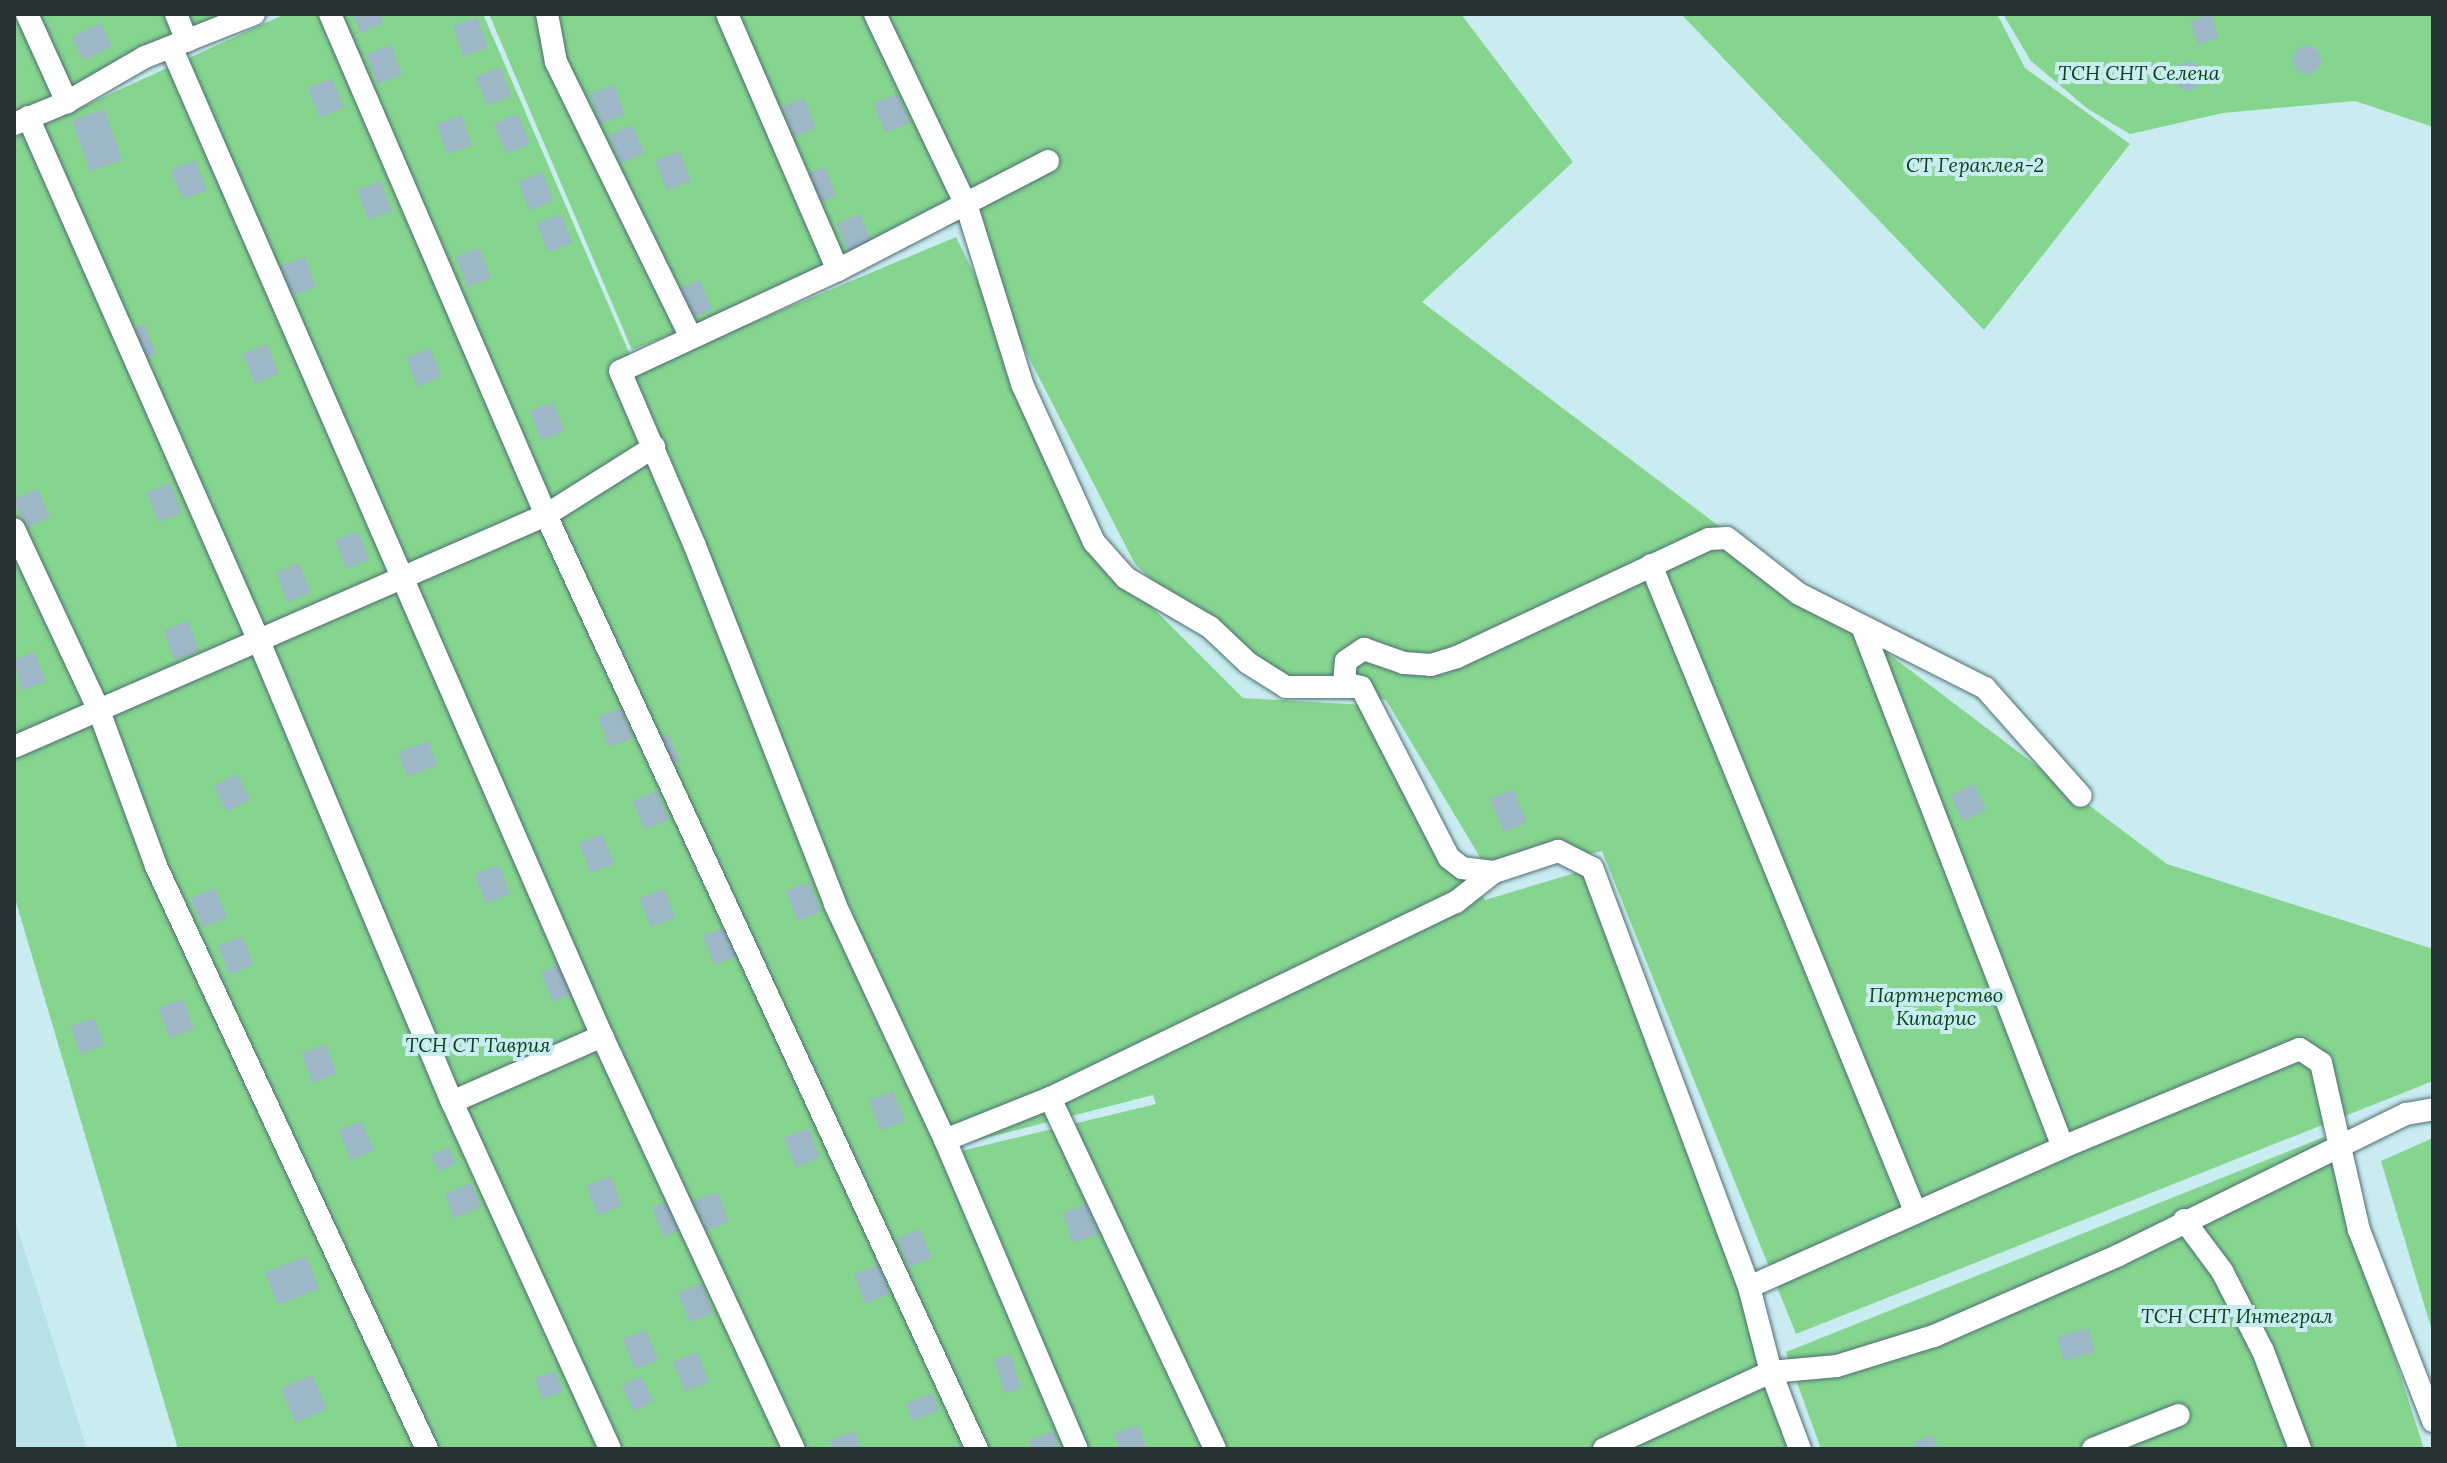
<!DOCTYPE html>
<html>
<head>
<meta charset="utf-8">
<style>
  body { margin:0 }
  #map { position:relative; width:2447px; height:1463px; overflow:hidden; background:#c9ecf1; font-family:Lora,serif }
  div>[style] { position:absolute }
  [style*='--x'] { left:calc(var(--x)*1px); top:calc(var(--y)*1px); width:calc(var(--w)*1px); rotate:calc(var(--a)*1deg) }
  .built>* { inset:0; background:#b6e2e8 }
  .green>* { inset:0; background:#85d58f }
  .building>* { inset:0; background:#9db7c7; transform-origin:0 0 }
  .round { border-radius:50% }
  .roads { filter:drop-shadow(0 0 2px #4e6d72) drop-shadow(0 0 2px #4e6d72) }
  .street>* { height:22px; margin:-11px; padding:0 11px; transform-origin:11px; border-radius:11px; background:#fff }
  span { translate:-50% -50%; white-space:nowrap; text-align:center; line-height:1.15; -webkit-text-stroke:8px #c9ecf1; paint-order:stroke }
  .park-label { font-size:20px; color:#064317; font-style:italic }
  .frame { position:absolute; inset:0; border:16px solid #243234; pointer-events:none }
</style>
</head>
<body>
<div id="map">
  <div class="built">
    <i style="clip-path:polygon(14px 1217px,87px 1449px,14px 1449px)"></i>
  </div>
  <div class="green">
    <i style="clip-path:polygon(14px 14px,226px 14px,14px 115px)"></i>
    <i style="clip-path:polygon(evenodd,285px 14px,483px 14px,637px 371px,956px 237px,1123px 578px,1243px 698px,1365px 705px,1485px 900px,1592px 868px,1810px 1449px,178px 1449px,14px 895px,14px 138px,285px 14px,1153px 1095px,1156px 1104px,957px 1152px,955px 1146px,1153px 1095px)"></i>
    <i style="clip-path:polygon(489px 14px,1461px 14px,1573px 162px,1422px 302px,2167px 864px,2433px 949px,2433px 1081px,1796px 1334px,1602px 851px,1493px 879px,1386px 700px,1256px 682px,1135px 564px,959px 222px,632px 350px)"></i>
    <i style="clip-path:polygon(1681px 14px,1997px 14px,2025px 68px,2130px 144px,1984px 330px)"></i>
    <i style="clip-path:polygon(2003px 14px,2433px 14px,2433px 127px,2355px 101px,2223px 113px,2130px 134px,2088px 109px,2031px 61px)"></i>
    <i style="clip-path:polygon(2324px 1137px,2424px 1449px,1821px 1449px,1786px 1352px)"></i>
    <i style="clip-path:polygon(2433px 1138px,2433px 1334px,2381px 1161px)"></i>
  </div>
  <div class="building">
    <i style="clip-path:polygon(353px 14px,380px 14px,384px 23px,360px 33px)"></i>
    <i style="left:2211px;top:14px;width:25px;height:22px;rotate:72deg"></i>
    <i style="left:477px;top:17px;width:32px;height:26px;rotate:70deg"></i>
    <i style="left:101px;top:23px;width:26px;height:32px;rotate:65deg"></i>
    <i style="left:391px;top:45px;width:32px;height:26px;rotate:70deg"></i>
    <i class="round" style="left:2293px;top:46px;width:28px;height:28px"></i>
    <i class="round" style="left:2174px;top:62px;width:28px;height:28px"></i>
    <i style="left:500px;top:67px;width:31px;height:26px;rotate:68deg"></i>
    <i style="left:332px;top:78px;width:32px;height:26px;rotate:68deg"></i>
    <i style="left:614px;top:85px;width:32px;height:26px;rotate:70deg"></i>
    <i style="left:898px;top:94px;width:31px;height:26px;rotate:68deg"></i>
    <i style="left:804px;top:98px;width:32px;height:25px;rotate:68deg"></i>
    <i style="left:104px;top:109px;width:54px;height:34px;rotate:70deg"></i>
    <i style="left:518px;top:114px;width:32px;height:26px;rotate:68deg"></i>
    <i style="left:461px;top:115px;width:32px;height:26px;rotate:70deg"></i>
    <i style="left:633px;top:125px;width:31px;height:26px;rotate:69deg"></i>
    <i style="left:680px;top:151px;width:32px;height:26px;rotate:70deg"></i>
    <i style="left:195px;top:160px;width:32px;height:26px;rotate:68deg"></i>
    <i style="left:825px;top:167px;width:31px;height:26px;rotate:69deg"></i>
    <i style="left:542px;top:172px;width:31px;height:26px;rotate:68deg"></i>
    <i style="left:380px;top:181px;width:32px;height:25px;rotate:68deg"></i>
    <i style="left:561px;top:214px;width:31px;height:26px;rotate:69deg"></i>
    <i style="left:860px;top:214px;width:32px;height:25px;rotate:68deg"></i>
    <i style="left:479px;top:248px;width:32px;height:25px;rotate:68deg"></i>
    <i style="left:305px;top:257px;width:32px;height:26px;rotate:70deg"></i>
    <i style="left:700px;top:280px;width:32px;height:25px;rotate:68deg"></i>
    <i style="left:144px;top:324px;width:32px;height:25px;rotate:68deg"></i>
    <i style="left:267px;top:344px;width:32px;height:26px;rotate:68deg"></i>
    <i style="left:430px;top:348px;width:31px;height:26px;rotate:68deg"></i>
    <i style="left:553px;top:402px;width:31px;height:25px;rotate:68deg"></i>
    <i style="left:170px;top:483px;width:32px;height:25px;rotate:68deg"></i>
    <i style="left:38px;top:489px;width:31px;height:26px;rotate:68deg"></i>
    <i style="left:358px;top:531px;width:31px;height:25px;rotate:68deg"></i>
    <i style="left:299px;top:563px;width:32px;height:25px;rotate:68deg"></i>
    <i style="left:188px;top:621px;width:32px;height:26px;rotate:70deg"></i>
    <i style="clip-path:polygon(34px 652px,46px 681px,22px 691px,14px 660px)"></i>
    <i style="left:621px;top:708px;width:32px;height:25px;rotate:68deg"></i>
    <i style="left:668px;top:734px;width:30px;height:17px;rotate:66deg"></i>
    <i style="left:428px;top:741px;width:26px;height:32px;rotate:69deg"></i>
    <i style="left:237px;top:774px;width:29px;height:26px;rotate:63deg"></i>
    <i style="left:1974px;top:784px;width:29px;height:26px;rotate:65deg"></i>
    <i style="left:1513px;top:789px;width:36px;height:25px;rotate:67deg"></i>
    <i style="left:657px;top:791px;width:31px;height:26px;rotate:68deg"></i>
    <i style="left:602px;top:834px;width:32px;height:25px;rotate:68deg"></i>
    <i style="left:499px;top:865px;width:31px;height:26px;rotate:69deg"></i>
    <i style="left:809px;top:882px;width:32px;height:25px;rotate:68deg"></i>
    <i style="left:215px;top:888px;width:32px;height:26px;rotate:68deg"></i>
    <i style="left:664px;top:889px;width:31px;height:26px;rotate:69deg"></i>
    <i style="left:726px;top:927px;width:31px;height:25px;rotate:68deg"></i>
    <i style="left:242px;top:936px;width:31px;height:26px;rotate:68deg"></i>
    <i style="left:564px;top:963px;width:32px;height:25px;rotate:68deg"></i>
    <i style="left:183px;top:999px;width:32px;height:26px;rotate:70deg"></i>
    <i style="left:94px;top:1018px;width:29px;height:25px;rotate:70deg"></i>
    <i style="left:326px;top:1044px;width:32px;height:26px;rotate:70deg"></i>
    <i style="left:893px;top:1091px;width:32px;height:26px;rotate:68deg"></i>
    <i style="left:362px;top:1121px;width:32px;height:25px;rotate:68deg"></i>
    <i style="left:808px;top:1128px;width:32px;height:26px;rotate:68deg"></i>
    <i style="left:448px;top:1147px;width:18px;height:19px;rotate:63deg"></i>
    <i style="left:611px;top:1176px;width:32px;height:26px;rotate:70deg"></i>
    <i style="left:471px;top:1183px;width:26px;height:29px;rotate:67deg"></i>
    <i style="left:718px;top:1192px;width:32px;height:26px;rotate:70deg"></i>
    <i style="left:676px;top:1198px;width:31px;height:26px;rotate:68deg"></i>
    <i style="left:1087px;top:1204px;width:32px;height:26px;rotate:70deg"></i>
    <i style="left:920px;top:1229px;width:31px;height:25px;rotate:68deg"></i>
    <i style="left:306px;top:1256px;width:35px;height:44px;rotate:68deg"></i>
    <i style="left:878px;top:1265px;width:31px;height:26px;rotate:69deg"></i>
    <i style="left:701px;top:1283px;width:32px;height:25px;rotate:68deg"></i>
    <i style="left:2088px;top:1328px;width:25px;height:32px;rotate:74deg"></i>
    <i style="left:646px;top:1330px;width:32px;height:25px;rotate:68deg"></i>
    <i style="left:697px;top:1352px;width:32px;height:26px;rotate:68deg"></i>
    <i style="left:1010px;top:1354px;width:36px;height:17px;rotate:72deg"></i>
    <i style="left:556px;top:1371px;width:22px;height:22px;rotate:72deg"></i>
    <i style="left:312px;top:1375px;width:37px;height:34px;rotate:66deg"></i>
    <i style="left:641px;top:1376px;width:28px;height:22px;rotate:63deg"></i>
    <i style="left:932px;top:1393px;width:19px;height:28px;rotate:69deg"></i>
    <i style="clip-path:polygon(1138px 1425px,1147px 1449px,1120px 1449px,1114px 1434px)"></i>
    <i style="clip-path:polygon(855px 1431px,861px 1449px,833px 1449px,830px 1440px)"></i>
    <i style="clip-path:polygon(1053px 1431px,1059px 1449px,1032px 1449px,1029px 1440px)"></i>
    <i style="clip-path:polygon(1932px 1435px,1938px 1449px,1916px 1449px,1913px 1443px)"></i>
  </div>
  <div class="roads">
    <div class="street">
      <i style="--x:27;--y:14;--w:97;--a:65.6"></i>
      <i style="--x:176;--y:14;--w:29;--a:68"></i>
      <i style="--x:330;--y:14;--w:546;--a:66.68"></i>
      <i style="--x:546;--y:515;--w:1029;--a:65.23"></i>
      <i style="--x:547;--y:14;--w:49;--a:79.4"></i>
      <i style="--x:556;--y:62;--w:307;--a:63.9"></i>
      <i style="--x:727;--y:14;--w:279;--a:66.6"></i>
      <i style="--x:875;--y:14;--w:214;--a:64.5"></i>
      <i style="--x:967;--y:207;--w:185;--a:72.7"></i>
      <i style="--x:1022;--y:384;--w:174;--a:65.5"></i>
      <i style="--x:1094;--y:542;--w:48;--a:48.4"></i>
      <i style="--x:1126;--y:578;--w:97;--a:30.3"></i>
      <i style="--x:1210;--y:627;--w:52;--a:43.5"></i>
      <i style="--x:1248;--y:663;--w:45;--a:32.3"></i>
      <i style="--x:1286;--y:687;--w:71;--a:0"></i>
      <i style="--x:172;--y:49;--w:1077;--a:66.46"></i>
      <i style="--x:602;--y:1036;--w:455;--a:65.1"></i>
      <i style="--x:28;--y:117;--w:573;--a:66.21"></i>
      <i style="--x:259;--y:641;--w:500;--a:67.3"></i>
      <i style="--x:452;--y:1102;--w:381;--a:65.5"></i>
      <i style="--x:14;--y:124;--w:57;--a:-22.5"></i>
      <i style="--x:67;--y:102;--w:90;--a:-30"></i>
      <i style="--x:145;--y:57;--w:117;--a:-21.5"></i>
      <i style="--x:1048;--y:161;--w:237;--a:152.6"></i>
      <i style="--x:838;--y:270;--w:240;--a:155.1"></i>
      <i style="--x:620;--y:371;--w:190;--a:66.8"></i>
      <i style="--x:695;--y:546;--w:384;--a:68.6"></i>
      <i style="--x:835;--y:904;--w:260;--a:65"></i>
      <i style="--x:945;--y:1140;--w:336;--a:66.9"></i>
      <i style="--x:14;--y:529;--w:198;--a:64.9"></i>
      <i style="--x:98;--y:708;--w:168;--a:69.8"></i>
      <i style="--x:156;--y:866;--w:643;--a:65.07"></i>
      <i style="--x:1651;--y:565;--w:698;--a:67.77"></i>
      <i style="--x:1863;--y:629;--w:555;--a:68.89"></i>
      <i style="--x:14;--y:747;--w:580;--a:-23.56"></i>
      <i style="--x:546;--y:515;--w:128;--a:-32.2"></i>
      <i style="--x:1050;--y:1098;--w:388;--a:64.8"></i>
      <i style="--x:452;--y:1102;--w:164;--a:-23.7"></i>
      <i style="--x:945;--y:1140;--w:113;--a:-21.8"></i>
      <i style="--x:1050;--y:1098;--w:451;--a:-25.8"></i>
      <i style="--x:1456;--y:902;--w:48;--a:-38.3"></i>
      <i style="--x:2184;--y:1220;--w:64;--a:53.3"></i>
      <i style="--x:2222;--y:1271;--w:90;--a:62.9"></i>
      <i style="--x:2263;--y:1351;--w:105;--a:69.3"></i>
      <i style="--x:1749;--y:1287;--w:344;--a:-24"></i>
      <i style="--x:2063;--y:1147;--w:256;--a:-22.5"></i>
      <i style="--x:2300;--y:1049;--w:25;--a:34"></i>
      <i style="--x:2321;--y:1063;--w:171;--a:77.2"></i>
      <i style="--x:2359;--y:1230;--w:205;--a:68.8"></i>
      <i style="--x:1604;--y:1449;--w:184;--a:-24.8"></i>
      <i style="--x:1771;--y:1372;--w:66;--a:-5.2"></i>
      <i style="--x:1837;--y:1366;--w:102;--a:-17.2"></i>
      <i style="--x:1934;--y:1336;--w:200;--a:-23.6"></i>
      <i style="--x:2117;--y:1256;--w:322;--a:-26.2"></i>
      <i style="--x:2406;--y:1114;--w:27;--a:-10"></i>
      <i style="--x:1800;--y:1449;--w:82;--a:-110.6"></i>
      <i style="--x:1771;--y:1372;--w:88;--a:-104.5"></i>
      <i style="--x:1749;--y:1287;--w:447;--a:-110.5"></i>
      <i style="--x:1592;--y:868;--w:38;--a:-153"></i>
      <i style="--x:1558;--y:851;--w:67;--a:161.8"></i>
      <i style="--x:1494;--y:872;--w:32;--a:-173"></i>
      <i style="--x:1462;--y:868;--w:16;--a:-142"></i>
      <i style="--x:1449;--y:858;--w:192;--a:-117.2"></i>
      <i style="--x:1361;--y:687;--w:17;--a:-167"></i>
      <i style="--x:1344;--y:683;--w:22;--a:-85"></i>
      <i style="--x:1346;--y:661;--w:22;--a:-34"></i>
      <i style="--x:1364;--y:649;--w:42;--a:19.3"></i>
      <i style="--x:1404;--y:663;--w:27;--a:4"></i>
      <i style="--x:1431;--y:665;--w:27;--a:-17"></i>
      <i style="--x:1457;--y:657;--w:278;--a:-25.1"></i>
      <i style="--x:1709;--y:539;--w:18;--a:-3"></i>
      <i style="--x:1727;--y:538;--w:91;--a:37.9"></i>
      <i style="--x:1799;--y:594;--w:208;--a:26.8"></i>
      <i style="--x:1985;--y:688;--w:144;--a:48.4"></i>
      <i style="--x:2093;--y:1449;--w:92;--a:-21.6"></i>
    </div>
  </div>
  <div class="park-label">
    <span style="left:2139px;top:72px">ТСН СНТ Селена</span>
    <span style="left:1975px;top:164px">СТ Гераклея-2</span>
    <span style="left:1936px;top:1006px">Партнерство<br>Кипарис</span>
    <span style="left:478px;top:1044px">ТСН СТ Таврия</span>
    <span style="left:2237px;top:1315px">ТСН СНТ Интеграл</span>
  </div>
  <div class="frame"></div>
</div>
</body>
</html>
